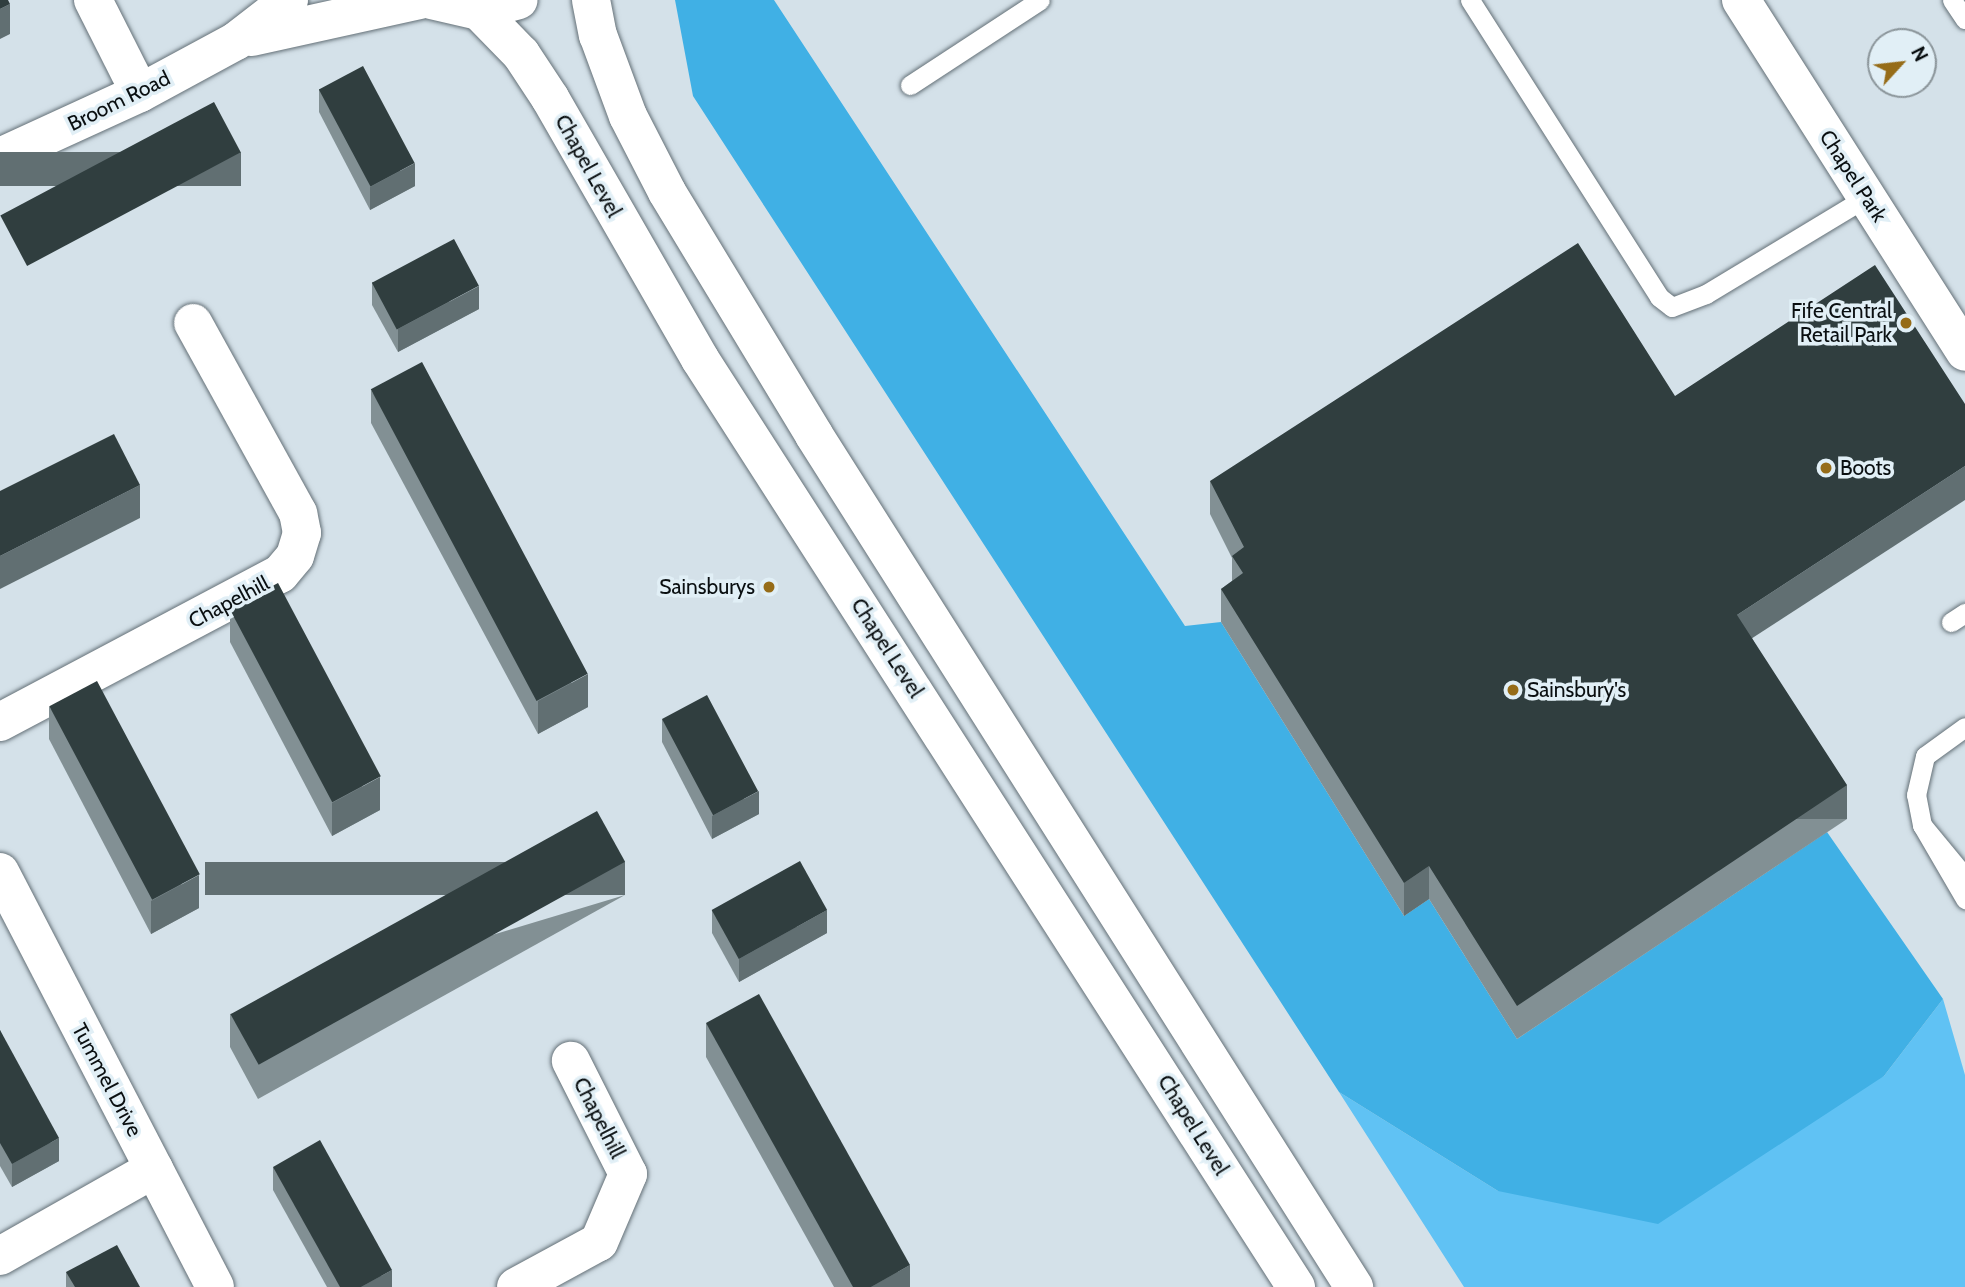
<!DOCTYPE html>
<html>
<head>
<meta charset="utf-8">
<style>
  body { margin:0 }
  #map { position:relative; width:1965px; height:1287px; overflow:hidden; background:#d4e1e9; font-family:Cabin,sans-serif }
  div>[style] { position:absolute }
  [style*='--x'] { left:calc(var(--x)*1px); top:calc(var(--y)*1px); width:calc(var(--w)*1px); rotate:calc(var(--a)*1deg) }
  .green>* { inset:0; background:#60c2f4 }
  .forest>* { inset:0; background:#40b0e5 }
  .roads { filter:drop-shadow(0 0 2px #647077) drop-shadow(0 0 2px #647077) }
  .service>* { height:19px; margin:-9.5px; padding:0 9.5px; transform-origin:9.5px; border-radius:9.5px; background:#fff }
  .minor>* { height:38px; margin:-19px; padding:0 19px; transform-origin:19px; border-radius:19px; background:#fff }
  .tertiary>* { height:38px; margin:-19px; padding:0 19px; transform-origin:19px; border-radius:19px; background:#fff }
  .secondary>* { height:38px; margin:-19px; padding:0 19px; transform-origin:19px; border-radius:19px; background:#fff }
  .wall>* { inset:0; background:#829094 }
  .shaded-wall>* { inset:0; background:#616f72; transform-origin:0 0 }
  .building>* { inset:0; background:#303e3f; transform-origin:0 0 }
  .dots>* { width:19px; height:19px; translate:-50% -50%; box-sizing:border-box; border:4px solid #e1eff6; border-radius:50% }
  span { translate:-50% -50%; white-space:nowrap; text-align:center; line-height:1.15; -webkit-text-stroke:7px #e1eff6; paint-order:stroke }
  .street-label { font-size:21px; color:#0a0f11 }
  .poi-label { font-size:21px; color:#0a0f11 }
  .right { translate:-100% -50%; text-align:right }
  .left { translate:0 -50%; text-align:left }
  .north { position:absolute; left:1867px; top:28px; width:70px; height:70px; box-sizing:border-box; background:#e1eff6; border:2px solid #8b959a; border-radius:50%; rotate:63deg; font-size:19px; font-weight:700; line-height:28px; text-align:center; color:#0a0f11 }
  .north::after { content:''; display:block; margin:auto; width:24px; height:32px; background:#966c18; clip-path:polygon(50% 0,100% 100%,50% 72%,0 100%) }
</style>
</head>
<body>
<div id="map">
  <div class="green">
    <i style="clip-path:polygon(1943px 999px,1965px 1075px,1965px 1287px,1464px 1287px,1339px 1092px,1498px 1191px,1884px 1076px)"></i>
  </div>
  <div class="forest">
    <i style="clip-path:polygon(675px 0,774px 0,1185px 626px,1221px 622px,1404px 916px,1429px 899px,1517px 1039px,1827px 832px,1943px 999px,1884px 1076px,1658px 1224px,1498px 1191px,1339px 1092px,693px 96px)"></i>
  </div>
  <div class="roads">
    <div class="service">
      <i style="--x:1470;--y:0;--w:352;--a:57.5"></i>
      <i style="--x:1659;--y:297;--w:16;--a:38"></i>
      <i style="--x:1672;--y:307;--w:36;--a:-21"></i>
      <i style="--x:1706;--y:294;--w:188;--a:-31.1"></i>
      <i style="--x:1952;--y:0;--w:23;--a:56"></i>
      <i style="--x:910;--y:85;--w:155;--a:-33.2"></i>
      <i style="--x:1951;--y:622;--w:17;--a:-33"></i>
      <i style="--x:1922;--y:825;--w:31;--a:-101"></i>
      <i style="--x:1916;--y:795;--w:40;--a:-77"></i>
      <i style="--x:1925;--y:756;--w:49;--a:-35.9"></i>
      <i style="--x:1965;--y:877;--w:67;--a:-129.6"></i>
      <i style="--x:1922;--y:825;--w:86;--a:59.8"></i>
    </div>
    <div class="minor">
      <i style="--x:93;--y:0;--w:104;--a:63.2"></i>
      <i style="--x:1741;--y:0;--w:417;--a:57.5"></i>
      <i style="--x:0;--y:722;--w:317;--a:-27.9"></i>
      <i style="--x:280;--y:574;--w:23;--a:-50"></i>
      <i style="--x:295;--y:556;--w:24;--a:-73"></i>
      <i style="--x:302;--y:533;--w:20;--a:-101"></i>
      <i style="--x:298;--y:513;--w:217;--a:-118.9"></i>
      <i style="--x:0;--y:872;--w:467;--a:62.6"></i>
      <i style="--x:0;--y:1256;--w:177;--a:-29.5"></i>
      <i style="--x:516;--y:1287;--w:94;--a:-28.5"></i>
      <i style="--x:599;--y:1242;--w:74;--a:-66.9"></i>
      <i style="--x:628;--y:1174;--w:127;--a:-116.8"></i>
    </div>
    <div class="tertiary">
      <i style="--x:252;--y:37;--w:172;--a:-12.4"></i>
      <i style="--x:0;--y:157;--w:154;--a:-24.6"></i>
      <i style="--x:140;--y:93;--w:109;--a:-28.4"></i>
      <i style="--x:236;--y:41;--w:67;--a:-37.7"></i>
    </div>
    <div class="secondary">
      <i style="--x:431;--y:0;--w:49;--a:12.9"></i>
      <i style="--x:479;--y:11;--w:41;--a:-15.4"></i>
      <i style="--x:591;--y:0;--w:36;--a:79"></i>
      <i style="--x:598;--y:35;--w:86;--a:69.7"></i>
      <i style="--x:628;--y:116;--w:85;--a:62.8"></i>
      <i style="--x:667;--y:192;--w:284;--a:58.8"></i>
      <i style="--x:814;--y:435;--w:1009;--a:57.63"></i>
      <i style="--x:479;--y:11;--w:60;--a:45.7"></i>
      <i style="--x:521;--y:54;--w:53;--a:56.6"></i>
      <i style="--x:550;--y:98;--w:301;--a:60.1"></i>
      <i style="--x:700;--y:359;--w:1103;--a:57.29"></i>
    </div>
  </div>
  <div class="wall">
    <i style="clip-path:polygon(319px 89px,415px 186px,370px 210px,319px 112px)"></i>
    <i style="clip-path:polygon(372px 282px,479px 309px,398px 352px,372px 305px)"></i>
    <i style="clip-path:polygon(371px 390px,588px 707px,538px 734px,371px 423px)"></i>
    <i style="clip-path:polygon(1210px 481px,1752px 638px,1847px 819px,1517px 1039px,1429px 899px,1404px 916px,1221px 622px,1221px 589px,1232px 581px,1232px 558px,1210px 514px)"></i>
    <i style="clip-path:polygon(230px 609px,380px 810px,332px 836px,230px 642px)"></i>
    <i style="clip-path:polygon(49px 706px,199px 908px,151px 934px,49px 739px)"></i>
    <i style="clip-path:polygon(662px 719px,759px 814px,712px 839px,662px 742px)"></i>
    <i style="clip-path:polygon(625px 895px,258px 1099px,230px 1047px,230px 1014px)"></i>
    <i style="clip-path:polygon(712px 910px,827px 933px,739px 982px,712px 933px)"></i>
    <i style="clip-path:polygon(706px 1023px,910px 1287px,834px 1287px,706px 1057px)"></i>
    <i style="clip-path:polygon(0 1030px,59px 1161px,12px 1187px,0 1166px)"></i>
    <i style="clip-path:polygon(273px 1167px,392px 1287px,327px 1287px,273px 1190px)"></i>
    <i style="clip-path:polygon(66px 1272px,140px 1287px,66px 1287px)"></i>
  </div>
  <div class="shaded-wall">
    <i style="clip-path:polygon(10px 4px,10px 34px,0 39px,0 9px)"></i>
    <i style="left:241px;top:152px;width:34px;height:272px;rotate:90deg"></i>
    <i style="clip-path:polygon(415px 163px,415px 186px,370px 210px,370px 187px)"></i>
    <i style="clip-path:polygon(479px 286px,479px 309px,398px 352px,398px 329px)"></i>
    <i style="clip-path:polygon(1965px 466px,1965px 500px,1737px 648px,1737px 615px)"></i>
    <i style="clip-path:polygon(140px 485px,140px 518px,0 589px,0 556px)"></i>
    <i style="clip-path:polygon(588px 674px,588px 707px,538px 734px,538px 701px)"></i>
    <i style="clip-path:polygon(380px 777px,380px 810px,332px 836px,332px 803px)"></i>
    <i style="left:1847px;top:785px;width:34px;height:397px;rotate:90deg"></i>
    <i style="clip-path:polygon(759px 791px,759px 814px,712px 839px,712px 816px)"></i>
    <i style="left:625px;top:862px;width:33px;height:420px;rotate:90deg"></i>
    <i style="clip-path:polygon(1429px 866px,1429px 899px,1404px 916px,1404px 883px)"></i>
    <i style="clip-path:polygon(199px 875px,199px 908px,151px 934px,151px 901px)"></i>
    <i style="clip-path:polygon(827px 910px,827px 933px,739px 982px,739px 959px)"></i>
    <i style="clip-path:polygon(59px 1138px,59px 1161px,12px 1187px,12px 1164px)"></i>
    <i style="clip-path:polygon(910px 1265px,910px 1287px,871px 1287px)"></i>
    <i style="clip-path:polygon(392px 1270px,392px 1287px,361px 1287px)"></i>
  </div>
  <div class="building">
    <i style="clip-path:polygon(0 0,8px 0,10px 4px,0 9px)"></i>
    <i style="left:363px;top:66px;width:110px;height:50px;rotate:62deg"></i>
    <i style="left:214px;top:102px;width:57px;height:242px;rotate:62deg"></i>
    <i style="left:454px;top:239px;width:53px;height:93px;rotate:62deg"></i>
    <i style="clip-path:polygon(1578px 243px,1675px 396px,1875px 265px,1965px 404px,1965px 466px,1737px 615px,1847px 785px,1517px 1006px,1429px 866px,1404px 883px,1221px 589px,1243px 573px,1232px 556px,1244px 547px,1210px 481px)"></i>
    <i style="left:422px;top:362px;width:353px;height:58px;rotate:62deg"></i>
    <i style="clip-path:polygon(114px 434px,140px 485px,0 556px,0 491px)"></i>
    <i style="left:278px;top:583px;width:219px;height:55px;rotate:62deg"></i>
    <i style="left:97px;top:681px;width:219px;height:54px;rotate:62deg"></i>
    <i style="left:707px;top:695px;width:109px;height:51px;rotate:62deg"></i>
    <i style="left:597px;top:811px;width:58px;height:419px;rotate:61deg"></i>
    <i style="left:800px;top:861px;width:56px;height:101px;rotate:61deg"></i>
    <i style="clip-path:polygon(759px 994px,910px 1265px,871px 1287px,853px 1287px,706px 1023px)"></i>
    <i style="clip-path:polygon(0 1030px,59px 1138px,12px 1164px,0 1143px)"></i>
    <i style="clip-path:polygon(320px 1140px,392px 1270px,361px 1287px,340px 1287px,273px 1167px)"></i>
    <i style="clip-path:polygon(117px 1245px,140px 1287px,75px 1287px,66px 1272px)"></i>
  </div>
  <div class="dots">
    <i style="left:1906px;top:323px;background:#966c18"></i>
    <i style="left:1826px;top:468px;background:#966c18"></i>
    <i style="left:769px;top:587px;background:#966c18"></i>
    <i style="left:1513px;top:690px;background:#966c18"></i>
  </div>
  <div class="street-label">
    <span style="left:119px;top:101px;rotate:-26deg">Broom Road</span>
    <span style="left:588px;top:166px;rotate:61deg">Chapel Level</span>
    <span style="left:1853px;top:176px;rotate:57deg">Chapel Park</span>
    <span style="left:229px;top:602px;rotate:-28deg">Chapelhill</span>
    <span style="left:887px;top:648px;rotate:57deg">Chapel Level</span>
    <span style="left:107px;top:1080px;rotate:62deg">Tummel Drive</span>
    <span style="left:599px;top:1118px;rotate:63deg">Chapelhill</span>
    <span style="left:1193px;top:1125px;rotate:58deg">Chapel Level</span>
  </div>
  <div class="poi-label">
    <span class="right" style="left:1892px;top:323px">Fife Central<br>Retail Park</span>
    <span class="left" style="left:1840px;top:468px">Boots</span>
    <span class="right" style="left:755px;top:587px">Sainsburys</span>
    <span class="left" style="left:1527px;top:690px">Sainsbury's</span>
  </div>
  <div class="north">N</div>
</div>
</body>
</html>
